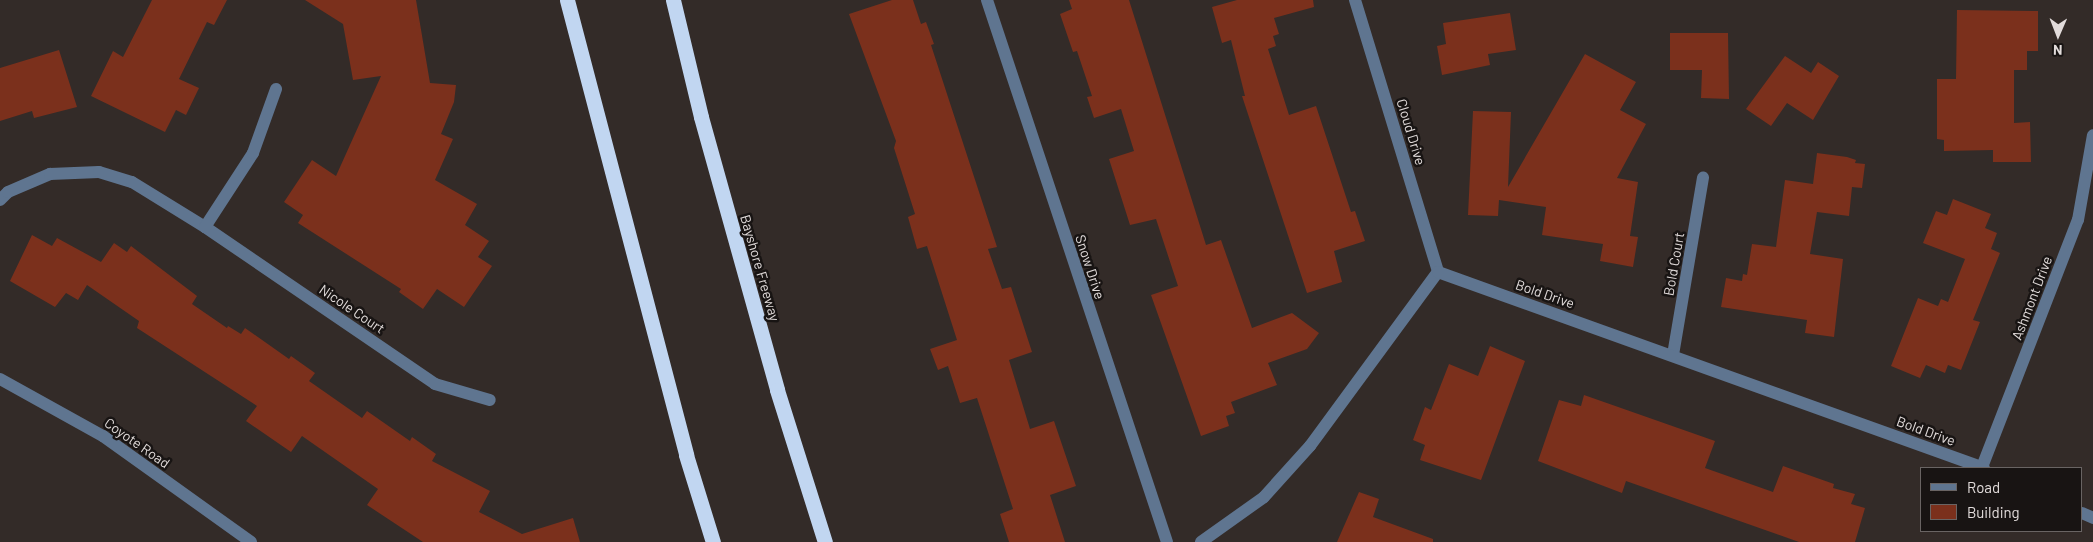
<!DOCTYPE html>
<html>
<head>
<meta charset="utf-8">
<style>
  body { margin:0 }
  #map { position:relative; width:2093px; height:542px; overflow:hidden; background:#332b28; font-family:Barlow,sans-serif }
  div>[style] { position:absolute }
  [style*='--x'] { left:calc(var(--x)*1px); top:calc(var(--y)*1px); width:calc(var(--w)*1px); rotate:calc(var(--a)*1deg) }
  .building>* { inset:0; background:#7b301c }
  .minor>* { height:12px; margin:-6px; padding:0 6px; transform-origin:6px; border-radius:6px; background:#5f7590 }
  .highway>* { height:15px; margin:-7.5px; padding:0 7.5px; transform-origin:7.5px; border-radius:7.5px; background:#c1d6f1 }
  span { translate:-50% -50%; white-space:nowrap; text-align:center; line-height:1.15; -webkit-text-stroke:5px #181413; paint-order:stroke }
  .street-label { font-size:14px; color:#e2dcdb }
  .legend { position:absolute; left:1920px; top:467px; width:162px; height:65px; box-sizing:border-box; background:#181413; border:1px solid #696463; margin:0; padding:6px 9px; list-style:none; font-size:15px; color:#e2dcdb }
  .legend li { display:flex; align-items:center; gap:10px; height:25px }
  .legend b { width:25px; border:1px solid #696463 }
  .north { position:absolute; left:2033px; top:10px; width:50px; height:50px; -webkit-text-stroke:4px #181413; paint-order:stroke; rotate:181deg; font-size:14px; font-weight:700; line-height:20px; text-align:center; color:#e2dcdb }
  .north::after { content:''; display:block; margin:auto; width:18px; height:22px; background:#e2dcdb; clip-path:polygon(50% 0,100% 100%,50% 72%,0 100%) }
</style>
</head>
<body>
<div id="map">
  <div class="building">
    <i style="clip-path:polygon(152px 0,227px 0,214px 25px,207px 22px,179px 79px,199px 88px,186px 115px,176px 110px,165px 132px,91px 96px,113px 51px,123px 57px)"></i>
    <i style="clip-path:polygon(305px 0,416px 0,430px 83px,456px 85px,454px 102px,441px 134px,453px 139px,435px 180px,477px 204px,465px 225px,489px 241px,478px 257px,492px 266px,464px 307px,437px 289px,423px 309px,399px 292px,401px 289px,298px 223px,303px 215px,284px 202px,312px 160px,336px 176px,381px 76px,353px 80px,343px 24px)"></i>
    <i style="clip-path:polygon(892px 0,913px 0,921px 24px,926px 22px,934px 44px,931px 45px,997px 247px,988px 249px,1002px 289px,1011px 287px,1032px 352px,1009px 360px,1030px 429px,1054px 421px,1076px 486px,1050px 495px,1065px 542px,1009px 542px,1000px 514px,1013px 509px,977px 398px,960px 403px,948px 366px,938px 370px,930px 349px,957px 340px,927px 246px,917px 249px,908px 217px,915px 214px,894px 148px,896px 141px,849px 14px)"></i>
    <i style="clip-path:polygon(1069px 0,1129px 0,1206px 245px,1221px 240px,1252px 328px,1292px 313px,1319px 333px,1307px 349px,1268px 363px,1277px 385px,1231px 402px,1235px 413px,1226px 416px,1229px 426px,1201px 436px,1151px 295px,1178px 286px,1156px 219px,1130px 225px,1109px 159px,1134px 151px,1121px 109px,1094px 118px,1087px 97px,1092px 96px,1077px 51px,1073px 52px,1060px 14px,1072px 9px)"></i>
    <i style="clip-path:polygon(1237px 0,1313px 0,1314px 7px,1274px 18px,1279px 34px,1273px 36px,1276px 46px,1268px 49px,1289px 115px,1316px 106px,1351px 212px,1355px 211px,1365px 241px,1334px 251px,1342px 282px,1307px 293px,1242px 96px,1245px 96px,1231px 40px,1222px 43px,1212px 7px)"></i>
    <i style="clip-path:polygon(1957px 10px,2038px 11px,2038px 51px,2027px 51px,2027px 70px,2014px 70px,2014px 123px,2030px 122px,2031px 162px,1993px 162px,1993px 150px,1944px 151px,1944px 140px,1937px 139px,1937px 79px,1956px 79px)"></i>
    <i style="clip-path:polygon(1510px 13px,1516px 50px,1488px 54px,1490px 65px,1442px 75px,1437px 46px,1446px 44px,1443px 23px)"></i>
    <i style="clip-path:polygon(1670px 33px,1728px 33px,1729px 99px,1701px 98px,1702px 70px,1670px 70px)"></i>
    <i style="clip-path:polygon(59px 50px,77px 107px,34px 118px,32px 111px,0 121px,0 68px)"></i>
    <i style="clip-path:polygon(1585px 54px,1636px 82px,1620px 110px,1646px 124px,1617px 178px,1638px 182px,1630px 236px,1638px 237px,1633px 267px,1600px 261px,1603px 244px,1542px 235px,1546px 207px,1499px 200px,1498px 216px,1468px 215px,1473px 111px,1511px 112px,1508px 187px)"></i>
    <i style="clip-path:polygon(1785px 56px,1811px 73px,1818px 62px,1839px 76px,1813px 120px,1787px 103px,1771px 126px,1746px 109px)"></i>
    <i style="clip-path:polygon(1817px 153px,1847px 157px,1856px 160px,1855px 163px,1865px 164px,1862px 188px,1852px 187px,1849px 216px,1817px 212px,1810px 254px,1843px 259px,1834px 337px,1805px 333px,1807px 320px,1721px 307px,1726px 278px,1742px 281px,1743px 274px,1747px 275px,1752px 244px,1776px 247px,1785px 180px,1813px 184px)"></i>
    <i style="clip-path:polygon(1953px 199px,1991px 214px,1985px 228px,1997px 233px,1991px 249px,2000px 253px,1973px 320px,1980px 322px,1961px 370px,1948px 365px,1945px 373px,1926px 365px,1920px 378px,1891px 366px,1918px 298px,1938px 306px,1941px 299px,1948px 302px,1965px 259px,1923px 243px,1936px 211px,1947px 215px)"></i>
    <i style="clip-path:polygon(32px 235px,52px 246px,57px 238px,101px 262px,114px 243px,127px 252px,131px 246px,197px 296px,192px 304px,227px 328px,228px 326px,241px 334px,245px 328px,289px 359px,291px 356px,315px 373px,309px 381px,362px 418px,367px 411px,410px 441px,412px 437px,436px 454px,432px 461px,490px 491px,479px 512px,522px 534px,573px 518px,580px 542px,423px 542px,367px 505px,378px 489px,302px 436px,291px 452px,246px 421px,257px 406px,137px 328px,139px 321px,87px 285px,78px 300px,66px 293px,55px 307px,10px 281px)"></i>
    <i style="clip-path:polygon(1490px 346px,1525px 361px,1481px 480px,1420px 460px,1425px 445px,1413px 440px,1425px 407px,1431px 410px,1449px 364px,1478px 376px)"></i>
    <i style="clip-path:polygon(1584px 395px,1715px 441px,1705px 468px,1773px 492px,1783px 466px,1834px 484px,1833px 488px,1855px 494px,1851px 504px,1865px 508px,1855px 542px,1799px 542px,1626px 481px,1622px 493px,1538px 461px,1559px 400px,1581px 406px)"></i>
    <i style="clip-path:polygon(1359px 492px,1379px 499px,1373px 517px,1433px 539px,1433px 542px,1337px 542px)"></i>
  </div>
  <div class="minor">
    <i style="--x:987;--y:0;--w:571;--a:71.63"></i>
    <i style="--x:1355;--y:0;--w:284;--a:73"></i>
    <i style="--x:0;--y:200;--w:11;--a:-45"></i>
    <i style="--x:8;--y:192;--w:46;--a:-23.2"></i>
    <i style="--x:50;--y:174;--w:49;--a:-2.3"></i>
    <i style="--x:99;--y:172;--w:34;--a:17"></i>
    <i style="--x:132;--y:182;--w:86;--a:31.7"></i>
    <i style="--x:205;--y:227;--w:278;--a:34.3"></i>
    <i style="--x:435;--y:384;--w:57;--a:16.2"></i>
    <i style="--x:205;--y:227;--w:88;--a:-57"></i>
    <i style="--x:253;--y:153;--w:68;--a:-70.2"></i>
    <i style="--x:1673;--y:355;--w:180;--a:-80.4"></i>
    <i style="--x:0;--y:379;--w:118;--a:29"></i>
    <i style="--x:103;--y:436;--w:182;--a:35.6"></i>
    <i style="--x:1982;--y:467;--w:265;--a:-68.8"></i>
    <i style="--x:2078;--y:220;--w:86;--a:-80"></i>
    <i style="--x:2082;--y:513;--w:12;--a:24"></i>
    <i style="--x:1201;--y:542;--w:77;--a:-35.5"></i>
    <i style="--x:1264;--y:497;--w:69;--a:-48"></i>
    <i style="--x:1310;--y:446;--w:216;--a:-53.7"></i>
    <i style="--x:1438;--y:272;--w:580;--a:19.75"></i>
  </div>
  <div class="highway">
    <i style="--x:567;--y:0;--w:470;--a:75.3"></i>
    <i style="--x:686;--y:455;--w:91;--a:72.8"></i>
    <i style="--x:673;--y:0;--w:120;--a:76.5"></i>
    <i style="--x:701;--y:117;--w:283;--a:74.4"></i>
    <i style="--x:777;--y:390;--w:159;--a:72.5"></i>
  </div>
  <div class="street-label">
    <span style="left:1411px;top:132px;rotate:73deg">Cloud Drive</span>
    <span style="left:1674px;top:264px;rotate:-80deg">Bold Court</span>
    <span style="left:1090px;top:267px;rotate:72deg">Snow Drive</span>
    <span style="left:760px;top:268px;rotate:74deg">Bayshore Freeway</span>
    <span style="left:1545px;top:294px;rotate:19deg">Bold Drive</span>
    <span style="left:2032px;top:298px;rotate:-69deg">Ashmont Drive</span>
    <span style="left:352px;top:309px;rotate:34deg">Nicole Court</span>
    <span style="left:1926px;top:431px;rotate:20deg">Bold Drive</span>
    <span style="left:137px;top:443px;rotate:35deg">Coyote Road</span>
  </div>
  <ul class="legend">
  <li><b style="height:6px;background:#5f7590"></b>Road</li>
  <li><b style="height:14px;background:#7b301c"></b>Building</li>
  </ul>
  <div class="north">N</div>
</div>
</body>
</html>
